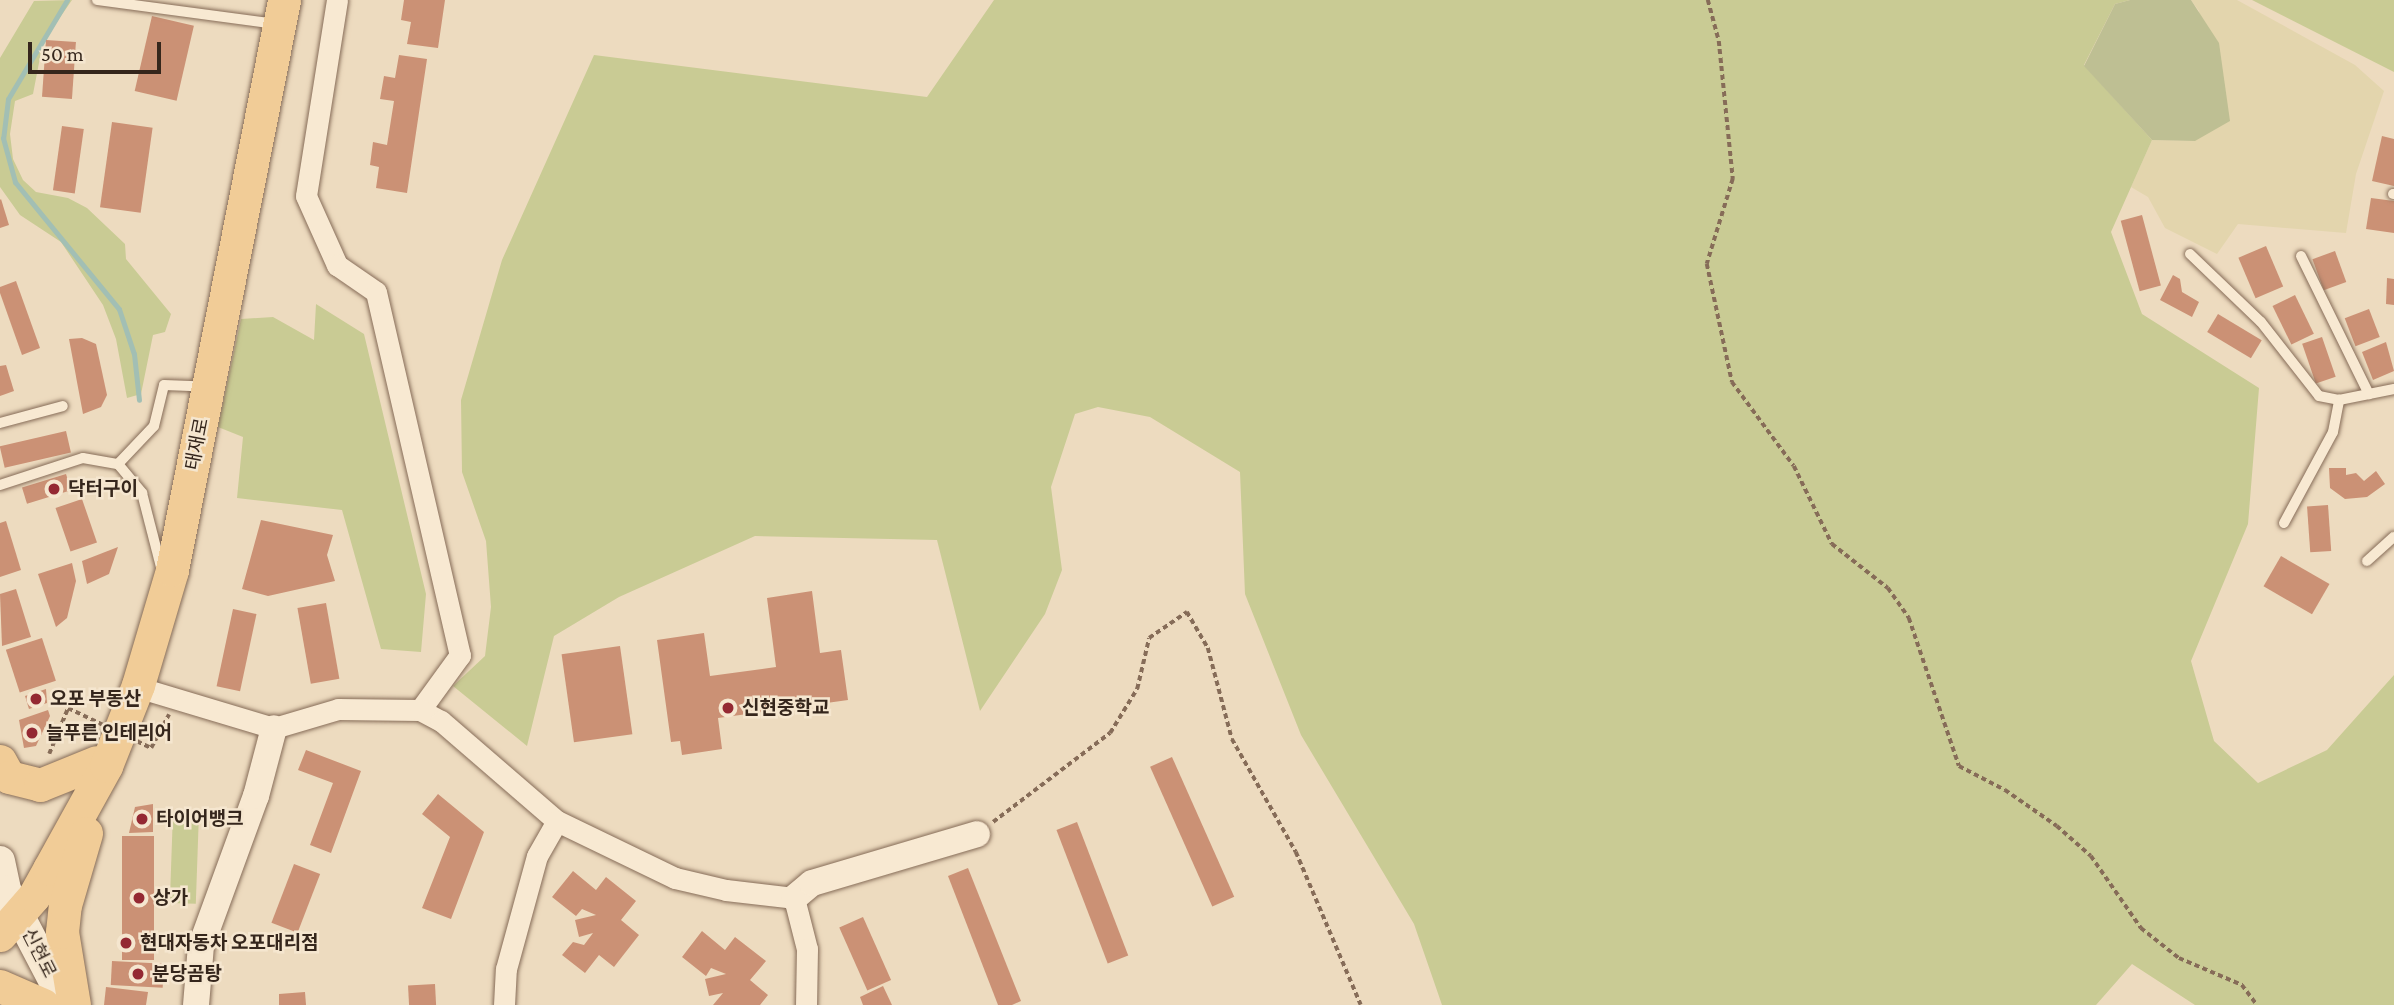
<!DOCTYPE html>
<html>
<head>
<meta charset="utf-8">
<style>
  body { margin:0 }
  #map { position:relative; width:2394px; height:1005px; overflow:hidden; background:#eddbbf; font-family:"Crimson Pro","Noto Sans KR",serif }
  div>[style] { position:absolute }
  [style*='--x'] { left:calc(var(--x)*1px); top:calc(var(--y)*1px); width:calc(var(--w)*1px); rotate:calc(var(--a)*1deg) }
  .farmland>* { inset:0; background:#e3d5ad }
  .green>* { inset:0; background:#c9cb94; transform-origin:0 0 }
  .cemetery>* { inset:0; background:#bebf93 }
  .stream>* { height:5px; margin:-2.5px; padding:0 2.5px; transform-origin:2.5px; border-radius:2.5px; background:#a2bfb4 }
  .building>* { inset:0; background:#cb9175; transform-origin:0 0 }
  .path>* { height:3.5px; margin-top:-1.75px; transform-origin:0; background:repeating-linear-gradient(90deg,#866c58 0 5px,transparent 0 8.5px) }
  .roads { filter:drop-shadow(0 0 2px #866c58) drop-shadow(0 0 2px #866c58) }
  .service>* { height:10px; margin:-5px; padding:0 5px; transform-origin:5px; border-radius:5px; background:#f8e9d2 }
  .minor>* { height:21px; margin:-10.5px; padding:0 10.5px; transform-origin:10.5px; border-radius:10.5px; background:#f8e9d2 }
  .tertiary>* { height:26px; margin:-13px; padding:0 13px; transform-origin:13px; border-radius:13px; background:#f8e9d2 }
  .secondary>* { height:30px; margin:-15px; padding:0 15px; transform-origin:15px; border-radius:15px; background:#f8e9d2 }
  .primary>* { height:33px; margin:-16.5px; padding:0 16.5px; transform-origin:16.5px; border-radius:16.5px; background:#f1cc97 }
  .path-bridge>* { height:3.5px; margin-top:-1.75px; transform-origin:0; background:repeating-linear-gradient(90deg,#866c58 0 5px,transparent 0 8.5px) }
  .dots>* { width:19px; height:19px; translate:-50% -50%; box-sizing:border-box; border:4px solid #f5e6cf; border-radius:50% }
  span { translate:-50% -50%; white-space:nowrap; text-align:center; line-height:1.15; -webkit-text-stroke:5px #f5e6cf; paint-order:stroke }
  .street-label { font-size:19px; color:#35261c }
  .poi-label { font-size:19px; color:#35261c; font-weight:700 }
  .left { translate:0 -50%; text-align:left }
  .scale { position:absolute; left:28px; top:42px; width:133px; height:32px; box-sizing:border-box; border:4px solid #35261c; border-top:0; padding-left:9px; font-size:21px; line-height:24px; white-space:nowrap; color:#35261c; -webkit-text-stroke:5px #f5e6cf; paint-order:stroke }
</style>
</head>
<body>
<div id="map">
  <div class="farmland">
    <i style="clip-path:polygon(2191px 0,2237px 0,2355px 65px,2384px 91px,2356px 174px,2346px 233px,2238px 224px,2217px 254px,2165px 228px,2148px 197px,2131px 187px,2152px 140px,2195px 141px,2199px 11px)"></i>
  </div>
  <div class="green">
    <i style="clip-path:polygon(72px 0,43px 42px,33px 94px,15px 101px,10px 134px,13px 159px,23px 180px,36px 192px,68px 198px,87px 208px,125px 244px,126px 259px,171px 314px,165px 332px,153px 335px,141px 394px,127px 398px,116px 339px,103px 305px,61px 242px,20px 215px,0 187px,0 58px,34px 1px)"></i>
    <i style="clip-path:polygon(994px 0,2130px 0,2115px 4px,2084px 65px,2152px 140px,2111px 232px,2142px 314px,2259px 388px,2248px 524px,2191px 661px,2214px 741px,2258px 783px,2327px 750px,2394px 675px,2394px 1005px,2195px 1005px,2132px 964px,2096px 1005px,1442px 1005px,1414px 924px,1301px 735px,1245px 594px,1240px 472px,1150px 417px,1098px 407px,1075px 414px,1051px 487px,1062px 570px,1045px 614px,980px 711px,937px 540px,755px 536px,619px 597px,554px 636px,527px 746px,453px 686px,485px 656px,491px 607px,486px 541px,462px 472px,461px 400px,502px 260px,594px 55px,927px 97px)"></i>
    <i style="clip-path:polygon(2252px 0,2394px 0,2394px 72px)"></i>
    <i style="clip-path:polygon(316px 304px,364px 334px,426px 594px,421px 652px,381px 649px,342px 510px,237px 498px,243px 437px,218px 427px,241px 319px,273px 317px,314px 340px)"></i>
    <i style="left:173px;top:812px;width:26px;height:91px;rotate:2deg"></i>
  </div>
  <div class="cemetery">
    <i style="clip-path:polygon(2130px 0,2191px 0,2219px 43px,2230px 121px,2195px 141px,2152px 140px,2084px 66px,2115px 4px)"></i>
  </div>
  <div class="stream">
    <i style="--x:67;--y:0;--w:115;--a:120.8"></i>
    <i style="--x:8;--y:99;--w:39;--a:97"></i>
    <i style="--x:3;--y:138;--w:46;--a:74.7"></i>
    <i style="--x:15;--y:182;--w:164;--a:50.7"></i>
    <i style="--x:119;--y:309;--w:47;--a:71.6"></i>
    <i style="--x:134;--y:354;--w:46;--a:83.8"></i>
  </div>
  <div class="building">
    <i style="clip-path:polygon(404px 0,445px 0,438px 48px,407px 44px,411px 22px,401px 20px)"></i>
    <i style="left:152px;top:16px;width:43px;height:77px;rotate:13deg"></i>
    <i style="left:46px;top:40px;width:30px;height:57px;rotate:4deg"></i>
    <i style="clip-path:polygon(399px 55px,427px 59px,407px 193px,376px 188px,379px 167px,370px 165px,373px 142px,387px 145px,394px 101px,380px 99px,384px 76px,395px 78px)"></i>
    <i style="left:112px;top:122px;width:41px;height:86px;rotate:8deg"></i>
    <i style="left:62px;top:126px;width:22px;height:65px;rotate:8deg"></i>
    <i style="clip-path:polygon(2382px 136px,2394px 139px,2394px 186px,2372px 181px)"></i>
    <i style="clip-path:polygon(2371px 198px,2394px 201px,2394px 233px,2366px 229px)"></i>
    <i style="clip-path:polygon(1px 199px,9px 225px,0 228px,0 200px)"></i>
    <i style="left:2142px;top:215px;width:73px;height:22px;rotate:75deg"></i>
    <i style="left:2266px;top:246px;width:44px;height:30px;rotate:67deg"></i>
    <i style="left:2335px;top:251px;width:33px;height:24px;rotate:70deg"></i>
    <i style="clip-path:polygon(2173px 275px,2180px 279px,2182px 292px,2199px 302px,2192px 317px,2160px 300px)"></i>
    <i style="clip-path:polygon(2387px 278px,2394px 279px,2394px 305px,2386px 304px)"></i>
    <i style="clip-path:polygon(16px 281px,40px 348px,22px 355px,0 293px,0 287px)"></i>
    <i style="left:2295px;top:295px;width:43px;height:25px;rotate:64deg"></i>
    <i style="left:2369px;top:309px;width:30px;height:26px;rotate:69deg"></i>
    <i style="left:2218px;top:314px;width:51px;height:21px;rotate:31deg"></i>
    <i style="left:2322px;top:337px;width:42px;height:21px;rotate:71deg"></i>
    <i style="clip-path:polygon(82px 338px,96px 344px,107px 395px,101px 407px,83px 414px,69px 339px)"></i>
    <i style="clip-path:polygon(2386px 342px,2394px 371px,2373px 380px,2362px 352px)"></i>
    <i style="clip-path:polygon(6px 365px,14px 391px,0 396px,0 366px)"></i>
    <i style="left:66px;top:431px;width:22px;height:68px;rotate:77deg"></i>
    <i style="clip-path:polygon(2329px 468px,2346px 468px,2346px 475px,2356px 473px,2364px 481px,2376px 471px,2385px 484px,2367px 497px,2345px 499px,2330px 488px)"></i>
    <i style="left:66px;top:474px;width:17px;height:46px;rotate:73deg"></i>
    <i style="left:82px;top:499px;width:46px;height:28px;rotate:71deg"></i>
    <i style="left:2328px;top:505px;width:46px;height:21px;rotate:86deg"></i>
    <i style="clip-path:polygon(261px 520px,333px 535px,327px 555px,335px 581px,268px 596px,242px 589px)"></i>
    <i style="clip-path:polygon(6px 521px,21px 570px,0 577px,0 523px)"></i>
    <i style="clip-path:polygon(118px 547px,109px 574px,87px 584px,82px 561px)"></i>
    <i style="left:2281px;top:556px;width:56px;height:35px;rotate:30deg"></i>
    <i style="clip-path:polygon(72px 563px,76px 581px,67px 618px,56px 627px,38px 574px)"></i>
    <i style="clip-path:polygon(16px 589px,31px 637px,2px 646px,0 594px)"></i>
    <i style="clip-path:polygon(812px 591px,820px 653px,841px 650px,848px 700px,718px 718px,722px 749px,682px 755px,680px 741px,671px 742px,657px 640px,704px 633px,710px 676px,776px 667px,767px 598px)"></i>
    <i style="left:326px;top:603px;width:77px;height:29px;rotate:80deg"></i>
    <i style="left:233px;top:609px;width:24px;height:79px;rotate:12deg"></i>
    <i style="left:42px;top:638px;width:45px;height:38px;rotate:72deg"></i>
    <i style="left:620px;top:646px;width:89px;height:59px;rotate:82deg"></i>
    <i style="clip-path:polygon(46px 689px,47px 703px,29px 709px,25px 696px)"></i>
    <i style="clip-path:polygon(48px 710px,50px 716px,36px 746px,24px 748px,19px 720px)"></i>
    <i style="clip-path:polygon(306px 750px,361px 771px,331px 853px,310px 845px,333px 783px,298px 770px)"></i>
    <i style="left:1172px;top:757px;width:153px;height:24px;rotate:66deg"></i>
    <i style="clip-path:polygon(438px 794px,484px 832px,451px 919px,422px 908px,450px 837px,422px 814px)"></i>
    <i style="clip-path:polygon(153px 804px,153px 832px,129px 833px,135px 807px)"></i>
    <i style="left:1077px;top:822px;width:143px;height:22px;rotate:69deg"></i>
    <i style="left:122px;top:836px;width:32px;height:124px"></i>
    <i style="left:294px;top:864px;width:28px;height:63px;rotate:21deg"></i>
    <i style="clip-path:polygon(968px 868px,1021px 1001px,1012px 1005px,998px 1005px,948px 876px)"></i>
    <i style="clip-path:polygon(573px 871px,596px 890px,606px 877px,636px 901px,621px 920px,639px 935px,614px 967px,599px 955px,585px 973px,562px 955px,573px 942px,584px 945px,593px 933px,579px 937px,575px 920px,596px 915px,582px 909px,576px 916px,552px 897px)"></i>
    <i style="left:863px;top:917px;width:69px;height:26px;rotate:66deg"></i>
    <i style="clip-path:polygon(702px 931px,725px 950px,735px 937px,766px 961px,750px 980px,768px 995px,760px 1005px,713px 1005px,723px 993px,709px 996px,705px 979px,726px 974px,711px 968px,706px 976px,682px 957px)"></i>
    <i style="left:112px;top:961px;width:52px;height:24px;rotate:3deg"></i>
    <i style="left:435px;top:984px;width:21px;height:27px;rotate:87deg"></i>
    <i style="clip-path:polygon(883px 986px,892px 1005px,863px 1005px,860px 997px)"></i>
    <i style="clip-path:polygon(106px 987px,148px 992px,146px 1005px,104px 1005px)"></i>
    <i style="clip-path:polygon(305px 992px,306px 1005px,279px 1005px,279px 994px)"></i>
  </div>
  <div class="path">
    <i style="--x:1708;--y:0;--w:42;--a:75"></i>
    <i style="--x:1719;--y:41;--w:139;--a:84.2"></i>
    <i style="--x:1733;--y:179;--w:89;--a:107"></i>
    <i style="--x:1707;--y:264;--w:121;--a:78"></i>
    <i style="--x:1732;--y:382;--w:104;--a:53.6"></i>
    <i style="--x:1794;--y:466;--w:87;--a:64"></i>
    <i style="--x:1832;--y:544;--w:71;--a:38.2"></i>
    <i style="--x:1888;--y:588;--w:37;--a:55"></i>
    <i style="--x:1909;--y:618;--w:156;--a:71.3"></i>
    <i style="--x:1959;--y:766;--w:52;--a:27.6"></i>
    <i style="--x:2005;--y:790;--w:63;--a:34.7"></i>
    <i style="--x:2057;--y:826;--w:45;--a:41.4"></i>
    <i style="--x:2091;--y:856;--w:88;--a:55.2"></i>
    <i style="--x:2141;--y:928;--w:48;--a:38.3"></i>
    <i style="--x:2179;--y:958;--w:69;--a:23.2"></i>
    <i style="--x:2242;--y:985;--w:25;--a:53"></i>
    <i style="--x:151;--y:748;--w:38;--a:-62"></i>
    <i style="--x:49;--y:754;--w:50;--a:-67.6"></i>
    <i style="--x:993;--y:822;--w:147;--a:-37.3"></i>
    <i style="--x:1110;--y:733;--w:52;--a:-58.5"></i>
    <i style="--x:1137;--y:689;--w:52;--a:-76.8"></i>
    <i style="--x:1149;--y:638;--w:46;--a:-34.4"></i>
    <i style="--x:1187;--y:612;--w:42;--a:59.7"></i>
    <i style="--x:1208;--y:648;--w:94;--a:75.2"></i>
    <i style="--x:1232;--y:739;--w:130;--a:60.5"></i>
    <i style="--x:1296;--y:852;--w:166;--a:67"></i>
  </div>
  <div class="roads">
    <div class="service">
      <i style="--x:97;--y:0;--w:174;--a:7.6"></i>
      <i style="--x:2393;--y:194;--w:1;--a:0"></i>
      <i style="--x:2190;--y:254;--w:98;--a:43.8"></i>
      <i style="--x:2261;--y:322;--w:94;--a:51.9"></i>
      <i style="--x:2319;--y:396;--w:20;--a:11"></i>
      <i style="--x:2339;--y:400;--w:56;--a:-11.3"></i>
      <i style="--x:2301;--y:256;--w:154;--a:63.8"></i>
      <i style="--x:0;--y:423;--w:65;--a:-15.1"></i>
      <i style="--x:118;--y:464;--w:52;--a:-46.5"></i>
      <i style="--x:154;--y:426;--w:42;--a:-76.3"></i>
      <i style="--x:164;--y:385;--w:33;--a:2"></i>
      <i style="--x:0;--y:485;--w:87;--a:-18"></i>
      <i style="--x:83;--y:458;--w:36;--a:10"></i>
      <i style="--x:118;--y:464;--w:38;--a:50"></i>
      <i style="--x:142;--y:493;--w:76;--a:75.6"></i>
      <i style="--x:2284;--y:523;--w:103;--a:-61.7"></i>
      <i style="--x:2333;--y:432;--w:33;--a:-79"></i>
      <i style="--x:2367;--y:561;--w:36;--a:-42"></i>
    </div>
    <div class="minor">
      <i style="--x:337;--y:0;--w:198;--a:99"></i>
      <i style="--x:306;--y:196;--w:76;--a:65.8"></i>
      <i style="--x:337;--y:265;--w:47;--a:34.7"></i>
      <i style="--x:376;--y:292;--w:373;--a:77"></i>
      <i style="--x:460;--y:655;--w:68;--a:126"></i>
      <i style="--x:147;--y:690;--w:133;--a:16.7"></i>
      <i style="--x:274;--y:728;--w:67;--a:-16.5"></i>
      <i style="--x:338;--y:709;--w:82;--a:0.7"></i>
      <i style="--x:420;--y:710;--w:24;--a:28"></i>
      <i style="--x:441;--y:721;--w:153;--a:40.8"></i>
      <i style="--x:557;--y:821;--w:131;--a:25.8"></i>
      <i style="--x:675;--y:878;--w:52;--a:13.2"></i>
      <i style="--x:726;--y:890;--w:68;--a:6.7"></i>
      <i style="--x:794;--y:898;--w:53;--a:75.7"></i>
      <i style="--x:807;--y:949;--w:56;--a:91"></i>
      <i style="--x:504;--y:1005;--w:36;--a:-87"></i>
      <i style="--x:506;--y:969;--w:117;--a:-74.7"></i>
      <i style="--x:537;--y:856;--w:40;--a:-60.3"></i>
    </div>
    <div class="tertiary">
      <i style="--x:794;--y:898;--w:23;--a:-40"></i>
      <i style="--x:812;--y:883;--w:172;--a:-16.5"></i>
      <i style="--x:196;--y:1005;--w:59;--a:-85.2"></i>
      <i style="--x:201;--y:946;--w:160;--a:-69.9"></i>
      <i style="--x:256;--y:796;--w:70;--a:-75.2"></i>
    </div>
    <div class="secondary">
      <i style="--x:0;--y:861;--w:30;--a:78"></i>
      <i style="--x:6;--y:890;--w:130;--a:62.4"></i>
    </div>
    <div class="primary">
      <i style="--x:0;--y:761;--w:18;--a:61"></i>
      <i style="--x:9;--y:777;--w:32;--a:14"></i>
      <i style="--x:40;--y:785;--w:61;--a:-22"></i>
      <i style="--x:0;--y:935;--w:52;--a:-48.9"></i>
      <i style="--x:34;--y:896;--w:31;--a:-61"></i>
      <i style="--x:49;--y:869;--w:118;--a:-61"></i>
      <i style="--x:106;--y:766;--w:87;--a:-68.4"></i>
      <i style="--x:138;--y:685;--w:120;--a:-73.5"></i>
      <i style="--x:172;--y:570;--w:581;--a:-78.88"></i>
      <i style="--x:0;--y:986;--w:47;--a:23.8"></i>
      <i style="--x:74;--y:1005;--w:74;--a:-99.3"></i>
      <i style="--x:62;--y:932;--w:27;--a:-84"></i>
      <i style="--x:65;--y:905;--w:75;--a:-73.7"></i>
    </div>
  </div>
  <div class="path-bridge">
    <i style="--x:68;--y:708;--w:92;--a:25.7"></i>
  </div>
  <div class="dots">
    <i style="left:54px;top:489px;background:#942933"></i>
    <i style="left:36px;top:699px;background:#942933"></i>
    <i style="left:728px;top:708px;background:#942933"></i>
    <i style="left:32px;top:733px;background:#942933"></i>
    <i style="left:142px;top:819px;background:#942933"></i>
    <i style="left:139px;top:898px;background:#942933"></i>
    <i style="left:126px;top:943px;background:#942933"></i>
    <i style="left:138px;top:974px;background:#942933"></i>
  </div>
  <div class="street-label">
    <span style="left:197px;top:444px;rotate:-79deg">태재로</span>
    <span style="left:39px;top:953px;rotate:63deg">신현로</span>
  </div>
  <div class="poi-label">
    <span class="left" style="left:68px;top:489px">닥터구이</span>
    <span class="left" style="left:50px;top:699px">오포 부동산</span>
    <span class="left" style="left:742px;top:708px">신현중학교</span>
    <span class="left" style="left:46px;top:733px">늘푸른 인테리어</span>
    <span class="left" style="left:156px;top:819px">타이어뱅크</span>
    <span class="left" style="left:153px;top:898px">상가</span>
    <span class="left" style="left:140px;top:943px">현대자동차 오포대리점</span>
    <span class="left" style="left:152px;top:974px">분당곰탕</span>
  </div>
  <div class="scale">50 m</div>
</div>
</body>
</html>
